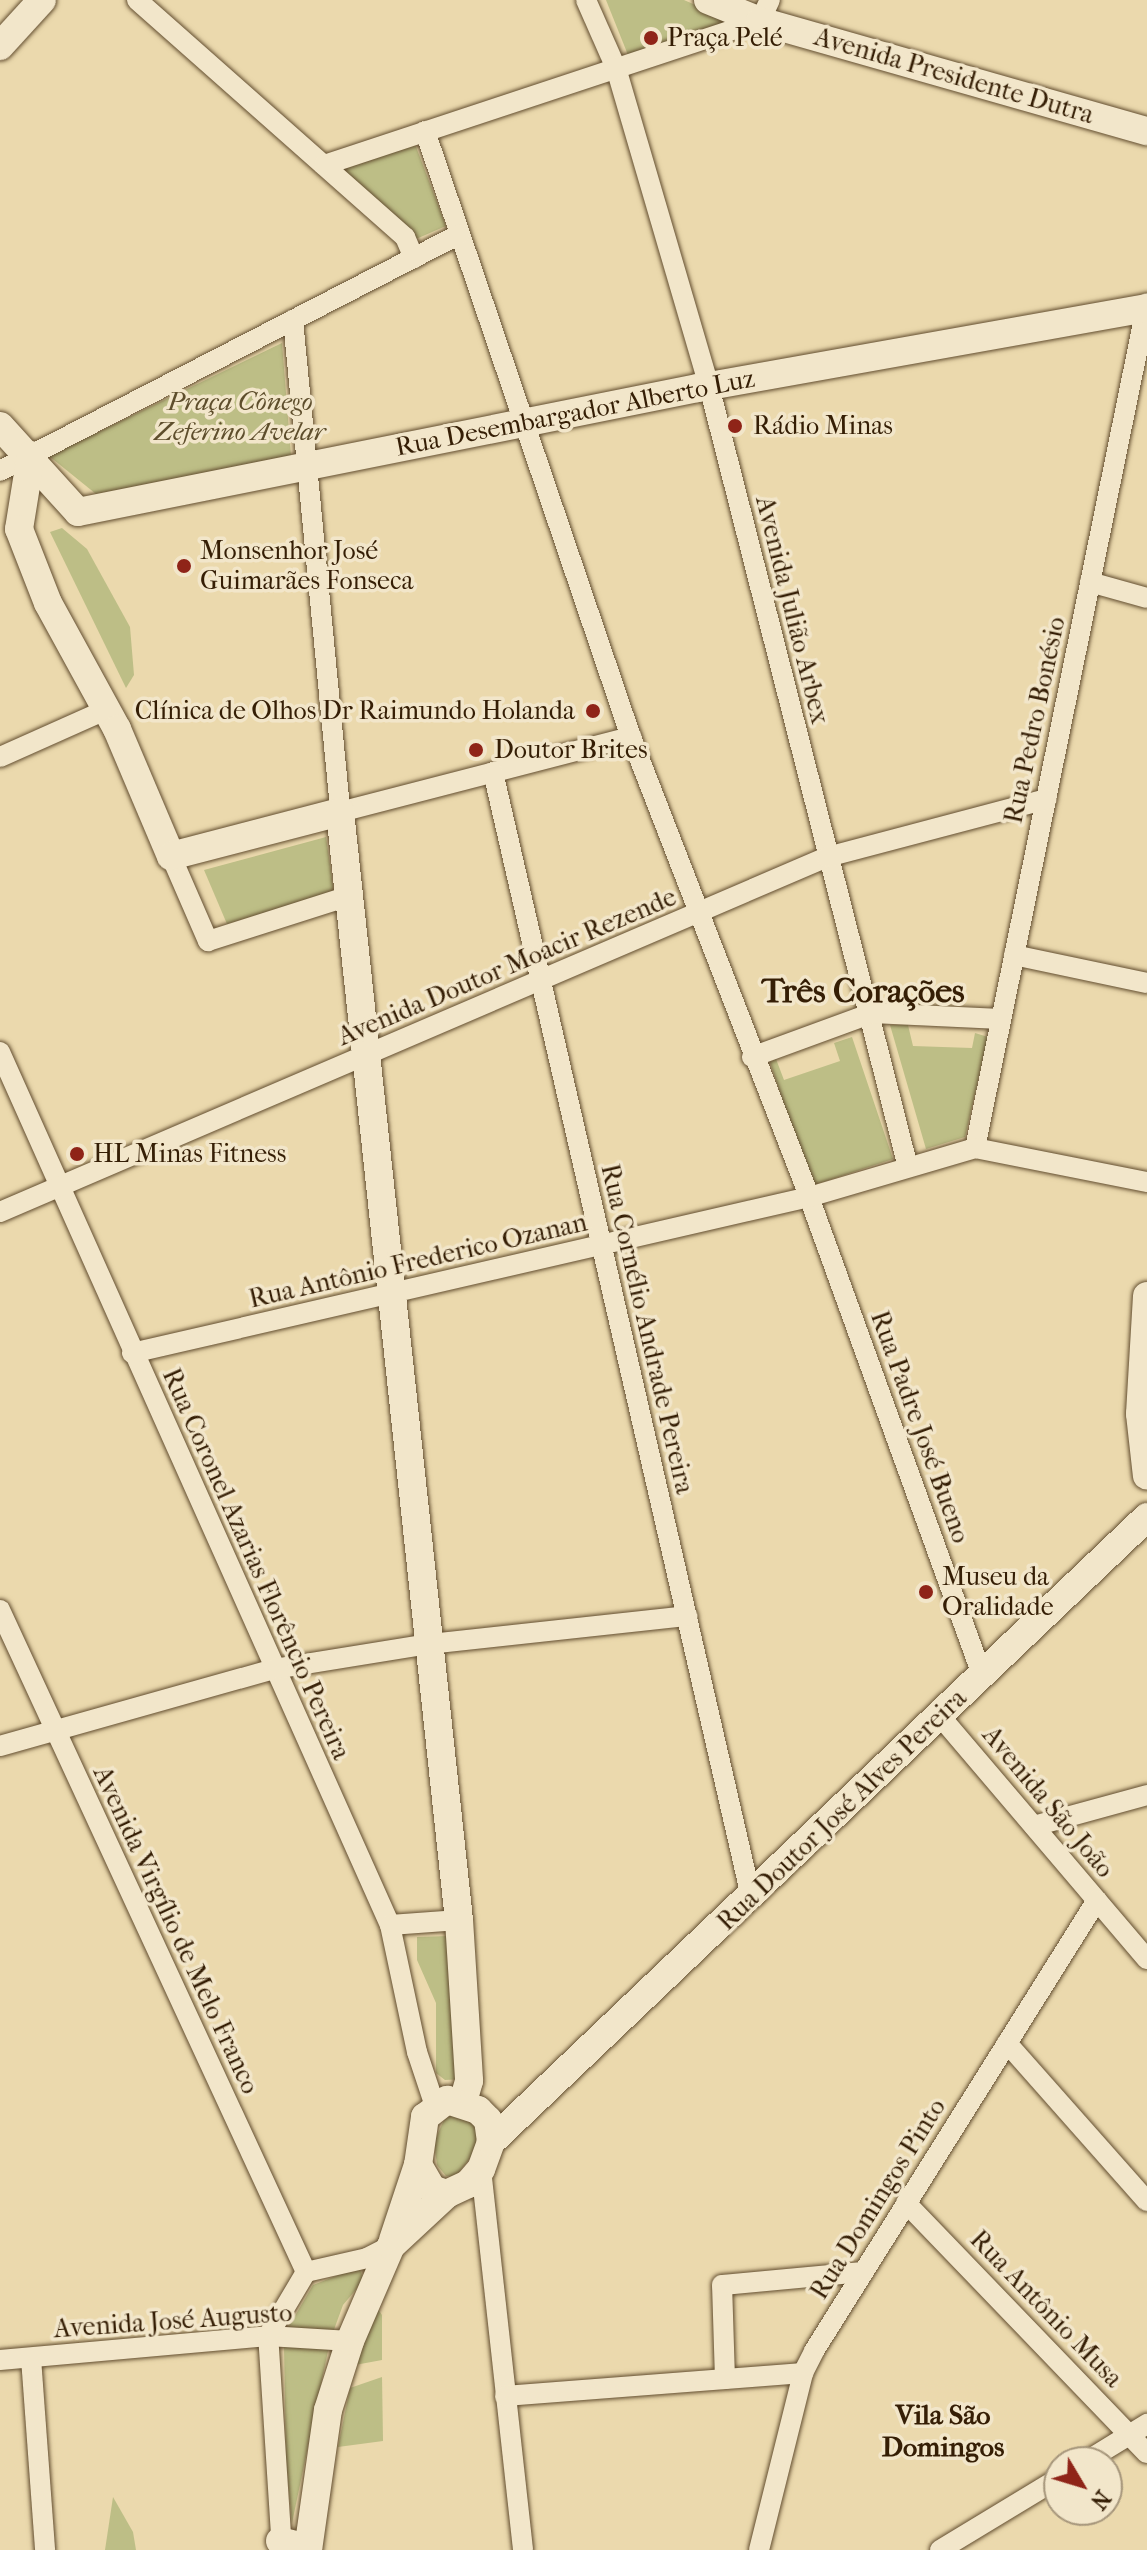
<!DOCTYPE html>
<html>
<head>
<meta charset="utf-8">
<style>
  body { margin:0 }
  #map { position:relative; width:1147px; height:2550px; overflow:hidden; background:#ebd9ad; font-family:"IM FELL French Canon",serif }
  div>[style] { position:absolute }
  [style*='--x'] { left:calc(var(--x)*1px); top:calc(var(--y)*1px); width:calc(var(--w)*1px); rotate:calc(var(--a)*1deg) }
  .green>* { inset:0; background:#bdbe86 }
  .roads { filter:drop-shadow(0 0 2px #624d2f) drop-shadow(0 0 2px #624d2f) }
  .street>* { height:20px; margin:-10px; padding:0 10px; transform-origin:10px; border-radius:10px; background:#f2e6ca }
  .secondary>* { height:28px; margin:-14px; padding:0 14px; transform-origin:14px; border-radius:14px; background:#f2e6ca }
  .dots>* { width:22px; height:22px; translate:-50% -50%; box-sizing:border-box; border:4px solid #f2e6ca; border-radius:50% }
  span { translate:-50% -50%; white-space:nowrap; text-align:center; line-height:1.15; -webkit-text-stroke:7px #f2e6ca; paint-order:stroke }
  .poi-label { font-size:26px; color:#351e05 }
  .left { translate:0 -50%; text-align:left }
  .right { translate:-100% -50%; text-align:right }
  .street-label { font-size:26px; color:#351e05 }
  .park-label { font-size:26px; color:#5e4e2c; font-style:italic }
  .neighbourhood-label { font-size:28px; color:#351e05; font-weight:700 }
  .district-label { font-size:34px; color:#351e05; font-weight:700 }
  .north { position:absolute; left:1043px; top:2446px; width:80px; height:80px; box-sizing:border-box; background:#f2e6ca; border:2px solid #a6967b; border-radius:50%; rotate:128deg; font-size:22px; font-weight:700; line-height:32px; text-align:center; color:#351e05 }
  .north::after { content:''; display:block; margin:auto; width:28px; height:36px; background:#8f2418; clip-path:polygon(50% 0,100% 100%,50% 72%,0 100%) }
</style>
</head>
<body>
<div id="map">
  <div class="green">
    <i style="clip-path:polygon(606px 0,684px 0,734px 22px,628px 55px)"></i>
    <i style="clip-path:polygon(415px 144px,446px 226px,416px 239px,340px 169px)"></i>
    <i style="clip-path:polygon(282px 343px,291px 456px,96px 494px,49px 456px)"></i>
    <i style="clip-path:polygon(62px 528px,87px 549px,130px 627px,134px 675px,126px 688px,50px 532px)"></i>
    <i style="clip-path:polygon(326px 837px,334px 892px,227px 924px,204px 870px)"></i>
    <i style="clip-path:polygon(890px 1025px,908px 1025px,913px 1046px,972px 1048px,975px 1033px,988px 1037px,965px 1137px,926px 1149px)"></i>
    <i style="clip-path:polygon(852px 1037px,893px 1159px,811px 1186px,770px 1062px,776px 1059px,784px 1080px,840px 1061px,834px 1043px)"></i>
    <i style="clip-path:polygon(449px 1936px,464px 2079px,445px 2080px,436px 2073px,436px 2003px,417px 1960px,417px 1937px)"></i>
    <i style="clip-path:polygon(455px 2112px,478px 2128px,479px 2147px,455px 2177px,446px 2176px,437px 2165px,434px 2142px,444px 2120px)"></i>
    <i style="clip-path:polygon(359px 2267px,364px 2280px,343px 2305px,332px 2335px,285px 2333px,313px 2285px)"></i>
    <i style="clip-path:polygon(375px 2305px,382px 2315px,382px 2360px,355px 2365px)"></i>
    <i style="clip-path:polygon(284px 2344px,329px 2346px,292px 2523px,286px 2460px)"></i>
    <i style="clip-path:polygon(382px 2377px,383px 2441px,338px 2447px,350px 2388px)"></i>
    <i style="clip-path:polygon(113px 2497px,133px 2532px,136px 2550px,105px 2550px)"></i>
  </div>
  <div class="roads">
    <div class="street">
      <i style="--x:137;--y:0;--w:358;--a:41.5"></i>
      <i style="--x:405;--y:237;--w:23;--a:67"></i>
      <i style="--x:586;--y:0;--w:74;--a:66.2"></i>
      <i style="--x:616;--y:68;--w:331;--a:73.7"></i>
      <i style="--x:709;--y:386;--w:806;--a:75.71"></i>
      <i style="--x:425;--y:131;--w:640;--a:71.23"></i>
      <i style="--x:631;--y:737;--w:493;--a:68.8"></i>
      <i style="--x:809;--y:1197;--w:508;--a:70.1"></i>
      <i style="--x:324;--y:165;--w:459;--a:-18.3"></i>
      <i style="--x:760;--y:21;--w:23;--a:-65"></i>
      <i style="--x:293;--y:320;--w:494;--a:84.5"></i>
      <i style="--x:340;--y:812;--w:301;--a:-14.5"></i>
      <i style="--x:0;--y:471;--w:517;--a:-27.26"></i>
      <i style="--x:1090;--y:582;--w:59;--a:15.7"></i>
      <i style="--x:0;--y:757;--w:118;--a:-24"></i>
      <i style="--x:493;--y:772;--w:1154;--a:77.08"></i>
      <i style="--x:171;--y:856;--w:93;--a:66.5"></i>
      <i style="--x:208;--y:941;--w:148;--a:-17.7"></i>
      <i style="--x:1014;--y:955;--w:136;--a:11.9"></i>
      <i style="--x:0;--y:1052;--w:956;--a:65.93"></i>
      <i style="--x:390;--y:1925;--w:130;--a:78"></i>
      <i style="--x:417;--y:2052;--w:57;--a:71.6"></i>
      <i style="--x:752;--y:1057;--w:128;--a:-20.1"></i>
      <i style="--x:872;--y:1013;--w:129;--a:2.7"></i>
      <i style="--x:975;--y:1148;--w:862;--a:-78.49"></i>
      <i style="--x:0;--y:1212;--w:900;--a:-23.23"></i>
      <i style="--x:827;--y:857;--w:227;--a:-14.8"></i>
      <i style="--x:132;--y:1353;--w:695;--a:-12.98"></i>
      <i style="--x:809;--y:1197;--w:173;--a:-16.4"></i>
      <i style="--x:975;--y:1148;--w:175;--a:11.2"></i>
      <i style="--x:0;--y:1610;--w:729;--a:65.19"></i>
      <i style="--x:940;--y:1716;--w:319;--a:49.6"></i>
      <i style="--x:0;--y:1746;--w:285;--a:-15.7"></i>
      <i style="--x:274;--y:1669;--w:157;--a:-9.2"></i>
      <i style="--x:429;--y:1644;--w:260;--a:-6.2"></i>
      <i style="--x:1034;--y:1826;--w:117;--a:-15.3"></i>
      <i style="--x:390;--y:1925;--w:69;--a:-4.1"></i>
      <i style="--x:1007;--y:2043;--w:211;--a:48.5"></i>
      <i style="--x:481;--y:2169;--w:383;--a:83.7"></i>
      <i style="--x:906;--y:2203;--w:347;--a:46.1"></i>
      <i style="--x:31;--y:2358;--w:193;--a:85.8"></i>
      <i style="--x:0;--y:2360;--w:269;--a:-5.1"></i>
      <i style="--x:268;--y:2336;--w:82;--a:3.5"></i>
      <i style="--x:725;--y:2379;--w:94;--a:-91.8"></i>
      <i style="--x:722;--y:2285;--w:142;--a:-5.3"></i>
      <i style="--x:505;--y:2396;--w:299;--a:-4.4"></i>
      <i style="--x:1085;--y:2462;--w:73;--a:-31.5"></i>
      <i style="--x:282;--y:2550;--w:214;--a:-93.7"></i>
      <i style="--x:268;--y:2336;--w:74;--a:-59.3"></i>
      <i style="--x:306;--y:2272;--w:63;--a:-12.9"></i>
      <i style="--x:367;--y:2258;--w:27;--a:-27"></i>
      <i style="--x:759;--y:2550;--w:182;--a:-76"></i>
      <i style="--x:803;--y:2373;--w:25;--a:-63"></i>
      <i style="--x:814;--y:2351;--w:532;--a:-57.89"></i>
      <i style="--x:940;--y:2550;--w:139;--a:-31.2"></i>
    </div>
    <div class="secondary">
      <i style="--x:708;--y:0;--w:56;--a:22"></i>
      <i style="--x:760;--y:21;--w:402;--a:15.9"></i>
      <i style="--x:0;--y:46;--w:62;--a:-47.6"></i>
      <i style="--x:0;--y:426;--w:116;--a:47.8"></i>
      <i style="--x:78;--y:512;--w:632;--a:-11.31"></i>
      <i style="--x:698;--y:388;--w:456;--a:-10.1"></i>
      <i style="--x:31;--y:455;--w:75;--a:99.2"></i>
      <i style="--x:19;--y:529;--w:79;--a:68.6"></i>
      <i style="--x:48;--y:603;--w:144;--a:61.3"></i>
      <i style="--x:117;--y:729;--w:138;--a:67"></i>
      <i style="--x:171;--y:856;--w:175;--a:-14.6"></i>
      <i style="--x:340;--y:812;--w:1114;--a:83.87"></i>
      <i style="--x:459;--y:1920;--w:161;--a:86.4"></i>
      <i style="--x:469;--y:2081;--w:22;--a:106"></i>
      <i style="--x:1147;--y:1296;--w:118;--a:93.4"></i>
      <i style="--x:1140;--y:1414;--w:62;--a:83.6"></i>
      <i style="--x:447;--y:2100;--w:33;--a:18"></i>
      <i style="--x:478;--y:2110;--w:14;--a:45"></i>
      <i style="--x:488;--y:2120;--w:22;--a:82"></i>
      <i style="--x:491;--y:2142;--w:29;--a:110"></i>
      <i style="--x:481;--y:2169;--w:20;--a:131"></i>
      <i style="--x:468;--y:2184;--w:23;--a:155"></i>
      <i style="--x:447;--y:2194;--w:16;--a:-162"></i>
      <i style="--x:432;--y:2189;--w:28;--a:-120"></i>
      <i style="--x:418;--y:2165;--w:49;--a:-81.7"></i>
      <i style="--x:425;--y:2117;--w:28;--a:-38"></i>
      <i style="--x:491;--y:2142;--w:906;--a:-43.61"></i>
      <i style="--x:393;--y:2240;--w:79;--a:-71.6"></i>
      <i style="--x:280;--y:2541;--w:29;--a:14"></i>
      <i style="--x:308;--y:2550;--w:141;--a:-81.9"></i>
      <i style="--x:328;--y:2410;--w:72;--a:-72.3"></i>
      <i style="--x:350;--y:2341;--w:103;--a:-66.7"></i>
      <i style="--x:391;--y:2246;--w:76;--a:-42.9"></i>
    </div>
  </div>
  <div class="dots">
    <i style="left:651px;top:38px;background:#8f2418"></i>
    <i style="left:735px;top:426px;background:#8f2418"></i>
    <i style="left:184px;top:566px;background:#8f2418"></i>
    <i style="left:593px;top:711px;background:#8f2418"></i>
    <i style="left:476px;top:750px;background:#8f2418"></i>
    <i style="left:77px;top:1154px;background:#8f2418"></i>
    <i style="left:926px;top:1592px;background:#8f2418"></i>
  </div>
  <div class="poi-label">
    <span class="left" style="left:667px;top:38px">Praça Pelé</span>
    <span class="left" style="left:753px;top:426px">Rádio Minas</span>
    <span class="left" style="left:200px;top:566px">Monsenhor José<br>Guimarães Fonseca</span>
    <span class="right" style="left:575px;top:711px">Clínica de Olhos Dr Raimundo Holanda</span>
    <span class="left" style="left:494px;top:750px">Doutor Brites</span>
    <span class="left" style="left:93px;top:1154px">HL Minas Fitness</span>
    <span class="left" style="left:942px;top:1592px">Museu da<br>Oralidade</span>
  </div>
  <div class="street-label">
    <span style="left:954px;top:76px;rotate:16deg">Avenida Presidente Dutra</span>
    <span style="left:575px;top:413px;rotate:-11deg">Rua Desembargador Alberto Luz</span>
    <span style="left:792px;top:610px;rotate:76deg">Avenida Julião Arbex</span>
    <span style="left:1035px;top:720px;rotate:-78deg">Rua Pedro Bonésio</span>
    <span style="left:507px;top:967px;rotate:-23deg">Avenida Doutor Moacir Rezende</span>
    <span style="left:418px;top:1261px;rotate:-13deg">Rua Antônio Frederico Ozanan</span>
    <span style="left:647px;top:1329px;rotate:77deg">Rua Cornélio Andrade Pereira</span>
    <span style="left:920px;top:1427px;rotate:70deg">Rua Padre José Bueno</span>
    <span style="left:256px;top:1564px;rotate:66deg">Rua Coronel Azarias Florêncio Pereira</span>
    <span style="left:1048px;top:1802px;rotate:50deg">Avenida São João</span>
    <span style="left:842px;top:1810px;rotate:-44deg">Rua Doutor José Alves Pereira</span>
    <span style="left:176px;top:1930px;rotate:65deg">Avenida Virgílio de Melo Franco</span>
    <span style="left:878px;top:2199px;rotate:-58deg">Rua Domingos Pinto</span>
    <span style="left:1046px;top:2309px;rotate:46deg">Rua Antônio Musa</span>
    <span style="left:173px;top:2321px;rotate:-4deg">Avenida José Augusto</span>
  </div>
  <div class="park-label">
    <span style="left:240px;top:417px">Praça Cônego<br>Zeferino Avelar</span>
  </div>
  <div class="neighbourhood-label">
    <span style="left:943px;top:2431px">Vila São<br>Domingos</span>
  </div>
  <div class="district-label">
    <span style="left:863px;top:992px">Três Corações</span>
  </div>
  <div class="north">N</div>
</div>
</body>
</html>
